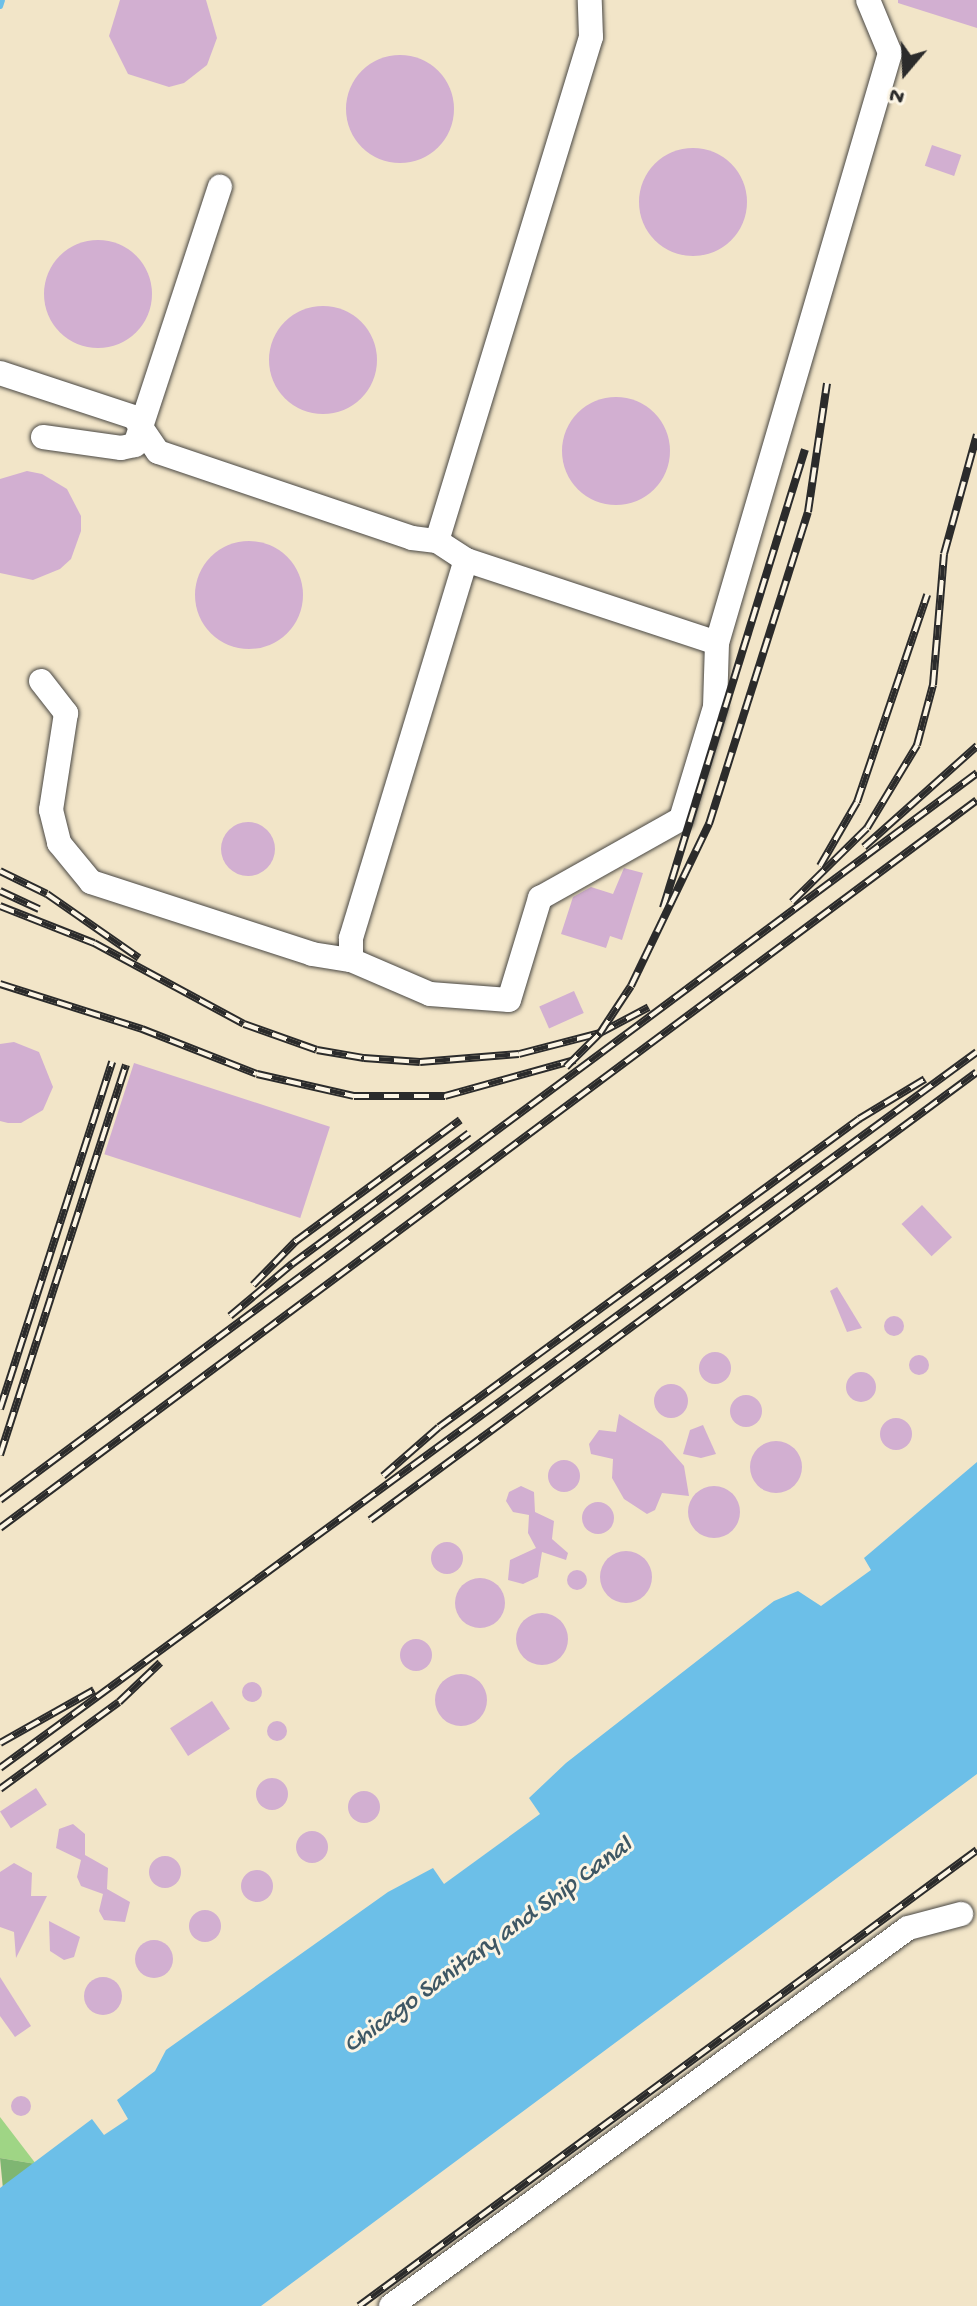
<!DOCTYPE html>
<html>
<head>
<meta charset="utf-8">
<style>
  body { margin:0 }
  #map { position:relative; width:977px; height:2306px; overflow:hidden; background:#f2e5c8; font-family:"Gochi Hand",sans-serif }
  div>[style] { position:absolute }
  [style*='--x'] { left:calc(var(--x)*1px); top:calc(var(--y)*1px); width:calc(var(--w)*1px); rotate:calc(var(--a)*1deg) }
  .green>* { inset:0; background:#9fd585 }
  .forest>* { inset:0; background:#7fb672 }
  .water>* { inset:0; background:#6cbfe8 }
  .stream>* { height:5px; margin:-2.5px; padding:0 2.5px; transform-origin:2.5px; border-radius:2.5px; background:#6cbfe8 }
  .building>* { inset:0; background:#d2afd1; transform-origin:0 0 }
  .round { border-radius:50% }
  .roads { filter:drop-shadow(0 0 2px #494743) drop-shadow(0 0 2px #494743) }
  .minor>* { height:24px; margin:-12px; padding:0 12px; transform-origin:12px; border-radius:12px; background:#fff }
  .rail>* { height:8px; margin-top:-4px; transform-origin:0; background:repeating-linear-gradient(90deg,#fcf5e5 0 15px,#2b2b2b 0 30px); box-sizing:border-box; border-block:2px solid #2b2b2b }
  span { translate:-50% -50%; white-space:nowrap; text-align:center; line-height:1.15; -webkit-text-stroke:6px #fcf5e5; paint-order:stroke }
  .water-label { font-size:26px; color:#3e5764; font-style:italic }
  .north { position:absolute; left:865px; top:32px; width:80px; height:80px; -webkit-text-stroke:6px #fcf5e5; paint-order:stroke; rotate:199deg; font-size:22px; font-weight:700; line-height:32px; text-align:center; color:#2b2b2b }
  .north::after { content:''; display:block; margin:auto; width:28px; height:36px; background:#2b2b2b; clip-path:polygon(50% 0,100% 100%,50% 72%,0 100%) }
</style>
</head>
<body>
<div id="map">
  <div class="green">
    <i style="clip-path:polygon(0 2117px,36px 2164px,0 2158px)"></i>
  </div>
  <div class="forest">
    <i style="clip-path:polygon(0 2158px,36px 2164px,3px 2189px)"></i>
  </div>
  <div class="water">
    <i style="clip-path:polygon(977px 1462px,977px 1774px,261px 2306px,0 2306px,0 2188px,92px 2119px,104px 2135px,128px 2119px,117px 2100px,155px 2071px,166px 2050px,388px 1892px,433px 1868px,444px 1884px,540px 1814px,529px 1798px,566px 1763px,774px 1601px,798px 1591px,821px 1606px,871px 1570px,864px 1558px)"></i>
  </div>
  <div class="stream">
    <i style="--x:0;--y:6;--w:6;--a:-72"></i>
  </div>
  <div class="building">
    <i style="clip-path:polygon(120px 0,206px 0,217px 38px,207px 65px,184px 83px,169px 87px,128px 74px,109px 36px)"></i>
    <i style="clip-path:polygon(898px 0,977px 0,977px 28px,898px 3px)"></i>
    <i class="round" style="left:346px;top:55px;width:108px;height:108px"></i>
    <i style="left:932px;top:145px;width:31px;height:22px;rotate:19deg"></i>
    <i class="round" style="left:639px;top:148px;width:108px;height:108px"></i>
    <i class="round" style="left:44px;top:240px;width:108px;height:108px"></i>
    <i class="round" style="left:269px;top:306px;width:108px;height:108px"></i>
    <i class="round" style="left:562px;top:397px;width:108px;height:108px"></i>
    <i style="clip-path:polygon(27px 471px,42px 474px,67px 489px,81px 516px,81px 531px,71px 559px,60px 569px,33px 580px,0 573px,0 479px)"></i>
    <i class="round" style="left:195px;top:541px;width:108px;height:108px"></i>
    <i class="round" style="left:221px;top:822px;width:54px;height:54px"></i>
    <i style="clip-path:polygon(624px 868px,643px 873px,622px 940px,610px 936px,606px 948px,561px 934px,573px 897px,591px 887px,613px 894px)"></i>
    <i style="left:574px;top:991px;width:24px;height:38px;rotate:66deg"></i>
    <i style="clip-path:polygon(14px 1042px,39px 1052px,53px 1087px,43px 1110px,21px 1123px,8px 1123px,0 1121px,0 1044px)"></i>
    <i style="left:134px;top:1063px;width:206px;height:96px;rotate:18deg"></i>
    <i style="left:922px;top:1205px;width:44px;height:28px;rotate:47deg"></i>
    <i style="clip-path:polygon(837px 1287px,862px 1328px,847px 1332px,830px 1291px)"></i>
    <i class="round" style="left:884px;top:1316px;width:20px;height:20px"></i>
    <i class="round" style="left:699px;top:1352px;width:32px;height:32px"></i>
    <i class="round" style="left:909px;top:1355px;width:20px;height:20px"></i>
    <i class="round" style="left:846px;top:1372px;width:30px;height:30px"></i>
    <i class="round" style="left:654px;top:1384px;width:34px;height:34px"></i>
    <i class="round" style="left:730px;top:1395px;width:32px;height:32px"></i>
    <i style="clip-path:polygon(619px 1414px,662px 1441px,684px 1466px,689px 1496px,662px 1493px,655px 1510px,647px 1514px,624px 1499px,612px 1478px,613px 1459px,591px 1454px,589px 1444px,599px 1430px,616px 1432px)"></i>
    <i class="round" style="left:880px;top:1418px;width:32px;height:32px"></i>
    <i style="clip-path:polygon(703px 1425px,716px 1454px,701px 1458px,683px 1454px,690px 1430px)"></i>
    <i class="round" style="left:750px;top:1441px;width:52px;height:52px"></i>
    <i class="round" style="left:548px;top:1460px;width:32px;height:32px"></i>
    <i class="round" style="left:688px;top:1486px;width:52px;height:52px"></i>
    <i style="clip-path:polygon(521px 1486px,534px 1492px,535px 1512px,554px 1521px,552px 1539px,568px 1553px,566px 1560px,542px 1552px,538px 1577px,523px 1584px,508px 1580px,510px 1560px,536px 1548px,528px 1533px,529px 1515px,513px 1512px,506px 1501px,509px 1492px)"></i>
    <i class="round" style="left:582px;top:1502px;width:32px;height:32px"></i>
    <i class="round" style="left:431px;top:1542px;width:32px;height:32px"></i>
    <i class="round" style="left:600px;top:1551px;width:52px;height:52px"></i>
    <i class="round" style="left:567px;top:1570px;width:20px;height:20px"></i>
    <i class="round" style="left:455px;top:1578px;width:50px;height:50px"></i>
    <i class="round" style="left:516px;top:1613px;width:52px;height:52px"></i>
    <i class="round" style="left:400px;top:1639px;width:32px;height:32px"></i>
    <i class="round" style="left:435px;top:1674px;width:52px;height:52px"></i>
    <i class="round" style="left:242px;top:1682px;width:20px;height:20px"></i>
    <i style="left:212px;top:1701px;width:33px;height:50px;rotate:57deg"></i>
    <i class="round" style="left:267px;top:1721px;width:20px;height:20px"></i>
    <i class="round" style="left:256px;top:1778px;width:32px;height:32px"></i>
    <i style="left:36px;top:1788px;width:20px;height:43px;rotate:57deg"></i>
    <i class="round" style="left:348px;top:1791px;width:32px;height:32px"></i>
    <i style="clip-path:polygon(73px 1824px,85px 1834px,85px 1855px,108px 1868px,107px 1889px,130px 1902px,125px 1922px,104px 1920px,99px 1911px,103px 1894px,81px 1886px,77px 1877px,81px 1860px,56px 1848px,59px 1829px)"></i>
    <i class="round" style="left:296px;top:1831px;width:32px;height:32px"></i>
    <i class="round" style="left:149px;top:1856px;width:32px;height:32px"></i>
    <i style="clip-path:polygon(14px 1863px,32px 1873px,31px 1896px,47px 1896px,16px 1958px,14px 1932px,0 1927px,0 1872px)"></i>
    <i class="round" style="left:241px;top:1870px;width:32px;height:32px"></i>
    <i class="round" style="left:189px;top:1910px;width:32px;height:32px"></i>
    <i style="clip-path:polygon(49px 1921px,80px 1937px,74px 1957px,64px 1960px,50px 1951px)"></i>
    <i class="round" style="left:135px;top:1940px;width:38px;height:38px"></i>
    <i style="clip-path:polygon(0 1977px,31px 2026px,15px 2037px,0 2016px)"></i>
    <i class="round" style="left:84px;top:1977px;width:38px;height:38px"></i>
    <i class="round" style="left:11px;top:2096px;width:20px;height:20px"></i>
  </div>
  <div class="roads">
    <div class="minor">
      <i style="--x:0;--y:373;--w:141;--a:18.2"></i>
      <i style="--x:134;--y:417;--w:42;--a:55.6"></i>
      <i style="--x:158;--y:452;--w:268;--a:18.7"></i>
      <i style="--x:412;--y:538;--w:25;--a:7"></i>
      <i style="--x:437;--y:541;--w:35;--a:33"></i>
      <i style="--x:466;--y:560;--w:264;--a:18.3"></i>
      <i style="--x:43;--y:437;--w:79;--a:8"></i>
      <i style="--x:121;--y:448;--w:14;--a:-12"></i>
      <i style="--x:135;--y:445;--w:272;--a:-71.8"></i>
      <i style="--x:437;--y:541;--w:527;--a:-73.01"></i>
      <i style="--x:591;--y:37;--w:37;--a:-92"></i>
      <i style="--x:41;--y:681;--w:41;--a:52"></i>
      <i style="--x:66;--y:713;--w:98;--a:98.8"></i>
      <i style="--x:51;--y:810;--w:34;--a:76"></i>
      <i style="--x:59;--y:843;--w:50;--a:50.6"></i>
      <i style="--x:91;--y:882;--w:232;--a:18"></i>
      <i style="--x:312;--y:954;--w:39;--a:9"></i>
      <i style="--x:351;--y:960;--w:86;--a:23.3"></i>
      <i style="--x:430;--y:994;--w:79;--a:4.3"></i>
      <i style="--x:509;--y:1000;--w:107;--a:-73.1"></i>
      <i style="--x:540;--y:898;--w:162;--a:-29.3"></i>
      <i style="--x:681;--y:819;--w:117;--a:-73.1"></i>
      <i style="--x:715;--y:707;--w:64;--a:-88.2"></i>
      <i style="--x:717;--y:643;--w:615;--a:-73.66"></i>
      <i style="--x:890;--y:53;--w:57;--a:-112.5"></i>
      <i style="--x:351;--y:960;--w:22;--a:-90"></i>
      <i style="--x:351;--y:938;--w:395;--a:-73.1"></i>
      <i style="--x:391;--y:2306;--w:640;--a:-36.17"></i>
      <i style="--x:908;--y:1928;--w:55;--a:-14.8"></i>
    </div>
  </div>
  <div class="rail">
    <i style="--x:864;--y:847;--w:152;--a:-41.8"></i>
    <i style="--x:820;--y:866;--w:74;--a:-60"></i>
    <i style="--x:857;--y:802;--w:219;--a:-71.3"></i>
    <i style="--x:0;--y:871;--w:52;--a:26.1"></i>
    <i style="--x:47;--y:894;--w:112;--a:34.8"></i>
    <i style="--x:0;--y:891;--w:43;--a:24.8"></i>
    <i style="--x:792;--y:902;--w:105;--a:-44.6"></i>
    <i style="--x:867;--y:828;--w:97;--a:-58.9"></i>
    <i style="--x:917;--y:745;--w:62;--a:-75.1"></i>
    <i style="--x:933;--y:685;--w:131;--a:-85.2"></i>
    <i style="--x:944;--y:554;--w:124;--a:-74.6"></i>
    <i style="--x:0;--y:906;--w:101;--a:21.5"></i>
    <i style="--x:94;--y:943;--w:170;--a:28.4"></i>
    <i style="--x:244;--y:1024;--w:77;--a:19.6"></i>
    <i style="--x:317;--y:1050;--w:48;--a:9.7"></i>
    <i style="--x:364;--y:1058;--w:56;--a:4.1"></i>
    <i style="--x:420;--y:1062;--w:99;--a:-4.6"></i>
    <i style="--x:519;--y:1054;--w:84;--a:-14.5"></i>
    <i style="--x:600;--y:1033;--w:55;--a:-28"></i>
    <i style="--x:663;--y:908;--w:480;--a:-72.8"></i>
    <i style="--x:0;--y:984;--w:149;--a:17.6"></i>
    <i style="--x:142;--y:1029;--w:123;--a:21.4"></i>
    <i style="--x:257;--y:1074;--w:99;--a:12.8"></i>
    <i style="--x:354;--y:1096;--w:91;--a:0"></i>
    <i style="--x:445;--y:1096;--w:135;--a:-15.5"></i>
    <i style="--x:566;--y:1067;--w:48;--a:-45"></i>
    <i style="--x:600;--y:1033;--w:56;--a:-56.6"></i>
    <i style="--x:631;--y:986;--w:180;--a:-64.3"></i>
    <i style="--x:709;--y:824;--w:327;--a:-72.4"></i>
    <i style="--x:808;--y:512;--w:130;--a:-81.6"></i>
    <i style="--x:253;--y:1285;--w:62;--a:-45.7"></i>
    <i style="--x:296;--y:1241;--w:204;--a:-36.4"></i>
    <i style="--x:230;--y:1316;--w:81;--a:-40"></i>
    <i style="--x:292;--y:1264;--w:220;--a:-36.5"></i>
    <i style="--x:0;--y:1409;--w:365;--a:-72.1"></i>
    <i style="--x:0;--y:1455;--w:410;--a:-72.1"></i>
    <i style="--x:383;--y:1476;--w:74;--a:-41.2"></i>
    <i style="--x:439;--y:1427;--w:521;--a:-36.25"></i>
    <i style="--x:859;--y:1119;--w:77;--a:-31.2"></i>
    <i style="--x:0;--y:1500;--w:1218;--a:-36.65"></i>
    <i style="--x:370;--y:1520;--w:754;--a:-36.43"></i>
    <i style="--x:0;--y:1528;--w:1218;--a:-36.69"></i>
    <i style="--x:0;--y:1743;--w:108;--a:-29.4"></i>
    <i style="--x:0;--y:1768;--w:1211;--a:-36.24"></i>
    <i style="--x:0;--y:1789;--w:147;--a:-36.2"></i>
    <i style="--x:119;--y:1702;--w:57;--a:-43.6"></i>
    <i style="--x:359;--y:2306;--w:768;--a:-36.42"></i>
  </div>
  <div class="water-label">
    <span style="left:489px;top:1947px;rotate:-36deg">Chicago Sanitary and Ship Canal</span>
  </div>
  <div class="north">N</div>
</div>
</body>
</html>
